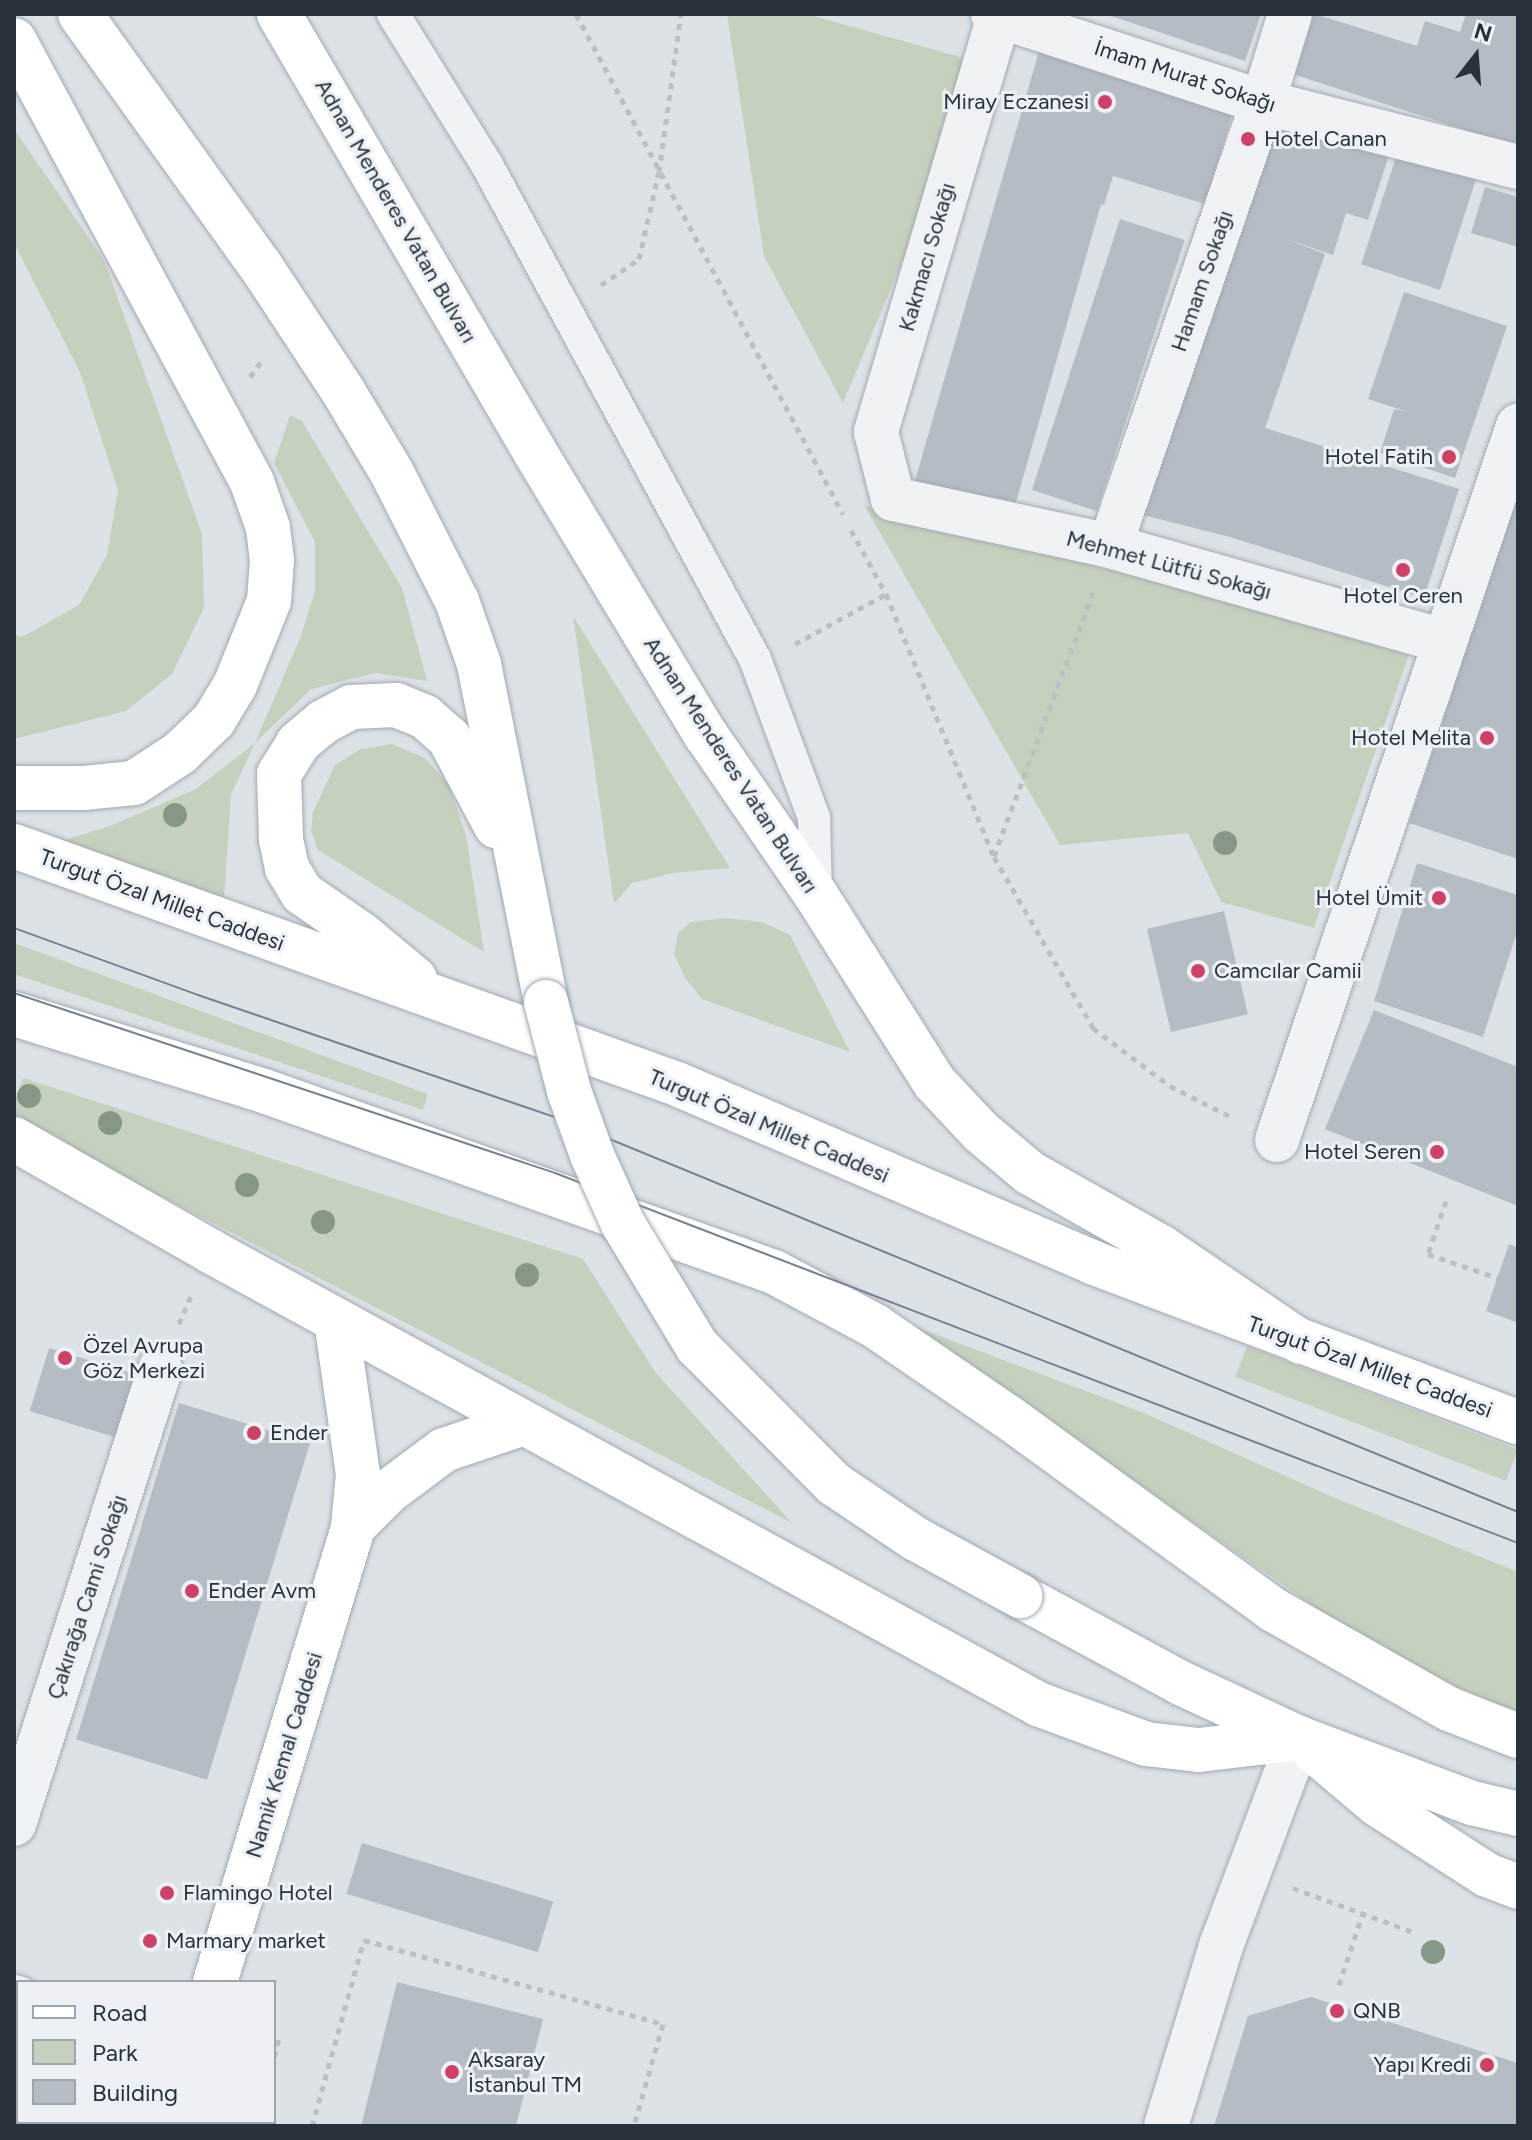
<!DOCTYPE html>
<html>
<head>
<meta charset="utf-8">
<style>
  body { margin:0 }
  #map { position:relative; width:1532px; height:2140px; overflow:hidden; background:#dde2e7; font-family:Figtree,sans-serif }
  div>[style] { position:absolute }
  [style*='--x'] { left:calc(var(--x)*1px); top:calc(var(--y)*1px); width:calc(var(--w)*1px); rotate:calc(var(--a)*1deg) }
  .green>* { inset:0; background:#c5d1be; transform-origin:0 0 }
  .building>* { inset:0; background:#b5bcc4; transform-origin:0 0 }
  .path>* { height:5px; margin-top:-2.5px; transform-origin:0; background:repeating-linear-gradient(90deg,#bcc0c5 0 6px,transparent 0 12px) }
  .roads { filter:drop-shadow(0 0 2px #a3aab1) drop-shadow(0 0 2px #a3aab1) }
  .service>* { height:32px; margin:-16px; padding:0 16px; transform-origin:16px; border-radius:16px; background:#f0f2f5 }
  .pedestrian>* { height:44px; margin:-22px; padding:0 22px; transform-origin:22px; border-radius:22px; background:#f0f2f5 }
  .minor>* { height:44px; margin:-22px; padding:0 22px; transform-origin:22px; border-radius:22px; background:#f0f2f5 }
  .secondary>* { height:44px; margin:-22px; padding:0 22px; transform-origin:22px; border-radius:22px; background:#fff }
  .primary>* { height:44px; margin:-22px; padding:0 22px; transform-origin:22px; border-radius:22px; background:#fff }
  .tram>* { height:2px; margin:-1px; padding:0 1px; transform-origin:1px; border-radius:1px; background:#778390 }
  .bridges { filter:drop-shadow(0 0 2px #9da8b3) drop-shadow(0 0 2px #9da8b3) }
  .primary-bridge>* { height:44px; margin:-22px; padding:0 22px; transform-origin:22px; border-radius:22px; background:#fff }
  .trees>* { width:24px; height:24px; margin:-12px; border-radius:50%; background:#869785 }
  .dots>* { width:22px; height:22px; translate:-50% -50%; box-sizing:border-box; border:4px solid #edf1f5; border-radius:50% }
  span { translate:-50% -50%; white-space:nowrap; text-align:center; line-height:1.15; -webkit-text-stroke:6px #edf1f5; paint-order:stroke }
  .street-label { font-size:22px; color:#27323d }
  .poi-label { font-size:22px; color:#27323d }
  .right { translate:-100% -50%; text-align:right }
  .left { translate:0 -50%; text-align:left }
  .frame { position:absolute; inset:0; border:16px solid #27323d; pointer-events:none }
  .legend { position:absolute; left:16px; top:1980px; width:260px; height:144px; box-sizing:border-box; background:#edf1f5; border:2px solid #9ea5ab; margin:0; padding:10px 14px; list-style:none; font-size:24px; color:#27323d }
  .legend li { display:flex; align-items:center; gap:16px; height:40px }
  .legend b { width:40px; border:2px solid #9ea5ab }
  .north { position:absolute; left:1436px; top:16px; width:80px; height:80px; -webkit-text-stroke:6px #edf1f5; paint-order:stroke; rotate:17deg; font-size:22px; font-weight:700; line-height:32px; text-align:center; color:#27323d }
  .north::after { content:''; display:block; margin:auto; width:28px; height:36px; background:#27323d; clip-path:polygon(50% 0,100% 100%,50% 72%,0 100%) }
</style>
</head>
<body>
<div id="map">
  <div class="green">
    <i style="clip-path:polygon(727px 14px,807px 14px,985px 64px,843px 403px,764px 256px)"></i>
    <i style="clip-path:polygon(14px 129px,104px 260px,202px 534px,204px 608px,172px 674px,126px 711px,14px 739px,14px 635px,22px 637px,79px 605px,107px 555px,118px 490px,80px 372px,14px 243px)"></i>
    <i style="clip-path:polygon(290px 415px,302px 421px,402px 588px,427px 681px,376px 673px,311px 689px,255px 743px,231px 795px,224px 898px,59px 842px,110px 826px,196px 789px,255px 743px,301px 636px,315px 591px,315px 542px,274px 463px)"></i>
    <i style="clip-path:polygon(864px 505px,1411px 649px,1314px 928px,1221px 902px,1188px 833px,1060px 845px)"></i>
    <i style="clip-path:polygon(573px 616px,730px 868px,673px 873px,632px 883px,614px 904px)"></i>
    <i style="clip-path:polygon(392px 744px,425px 758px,449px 785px,466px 835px,484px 952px,318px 850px,311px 831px,313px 812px,335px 765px,361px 749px)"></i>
    <i style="clip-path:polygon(726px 918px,762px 922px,790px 935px,850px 1052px,702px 999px,685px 978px,674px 954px,678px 933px,691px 922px)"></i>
    <i style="clip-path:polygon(14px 943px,428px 1094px,423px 1110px,14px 974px)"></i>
    <i style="clip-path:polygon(23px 1078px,583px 1259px,656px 1373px,792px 1523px,14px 1120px,14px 1104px)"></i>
    <i style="clip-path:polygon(911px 1325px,1144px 1413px,1335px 1498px,1518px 1572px,1518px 1714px,1382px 1654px)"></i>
    <i style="left:1247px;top:1346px;width:290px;height:33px;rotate:21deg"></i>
  </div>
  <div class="building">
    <i style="clip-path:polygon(1105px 14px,1261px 14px,1245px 61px)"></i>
    <i style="clip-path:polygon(1298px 14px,1315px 14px,1417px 46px,1425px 21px,1460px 32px,1466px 14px,1518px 14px,1518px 147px,1280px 70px)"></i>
    <i style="clip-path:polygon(1041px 44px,1235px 105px,1205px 204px,1113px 176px,1104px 205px,1101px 204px,1011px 520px,912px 491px)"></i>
    <i style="clip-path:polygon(1274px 114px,1390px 152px,1368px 220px,1346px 213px,1333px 255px,1286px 239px,1325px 254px,1265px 428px,1459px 489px,1424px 598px,1230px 537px,1139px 514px)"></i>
    <i style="left:1397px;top:154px;width:83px;height:116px;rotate:18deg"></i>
    <i style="clip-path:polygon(1485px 187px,1518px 197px,1518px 247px,1471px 233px)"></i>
    <i style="left:1120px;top:219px;width:68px;height:285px;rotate:18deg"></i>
    <i style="clip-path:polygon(1404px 292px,1507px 326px,1455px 478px,1380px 453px,1394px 409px,1408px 412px,1368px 399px)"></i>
    <i style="clip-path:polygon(1518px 494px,1518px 859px,1409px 823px)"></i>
    <i style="clip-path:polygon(1417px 863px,1518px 895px,1518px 929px,1483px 1037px,1374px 1001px)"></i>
    <i style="left:1224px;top:911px;width:106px;height:79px;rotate:77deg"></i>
    <i style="clip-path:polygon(1374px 1010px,1518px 1067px,1518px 1206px,1325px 1129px)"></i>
    <i style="clip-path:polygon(1509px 1244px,1518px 1248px,1518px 1323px,1486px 1311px)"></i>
    <i style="left:49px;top:1348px;width:102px;height:66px;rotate:17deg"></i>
    <i style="left:179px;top:1403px;width:137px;height:352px;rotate:17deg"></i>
    <i style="left:362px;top:1843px;width:200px;height:53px;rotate:17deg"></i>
    <i style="clip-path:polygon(397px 1982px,543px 2019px,516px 2126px,361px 2126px)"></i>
    <i style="clip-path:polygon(1311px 1997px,1518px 2063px,1518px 2126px,1214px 2126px,1248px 2016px)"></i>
    <i style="clip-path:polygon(14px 2076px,18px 2077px,18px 2122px,120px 2122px,118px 2126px,14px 2126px)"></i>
  </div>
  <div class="path">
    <i style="--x:576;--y:14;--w:567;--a:61.9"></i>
    <i style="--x:601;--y:285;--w:46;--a:-34.4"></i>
    <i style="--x:639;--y:259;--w:89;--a:-77.1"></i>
    <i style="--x:659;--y:172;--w:160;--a:-82.1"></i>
    <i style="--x:250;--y:377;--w:22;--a:-54"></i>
    <i style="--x:851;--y:530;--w:73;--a:61.3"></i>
    <i style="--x:886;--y:594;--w:284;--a:67.7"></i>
    <i style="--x:994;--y:857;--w:198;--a:59.9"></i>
    <i style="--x:1093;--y:1028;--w:96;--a:37"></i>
    <i style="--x:1170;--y:1086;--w:71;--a:26.9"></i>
    <i style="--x:795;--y:644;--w:104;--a:-28.8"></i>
    <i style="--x:994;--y:856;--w:282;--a:-69.4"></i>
    <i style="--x:1446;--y:1201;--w:56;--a:108.8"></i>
    <i style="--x:1428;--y:1254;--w:74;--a:18.9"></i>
    <i style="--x:179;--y:1324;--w:30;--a:-67"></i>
    <i style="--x:1293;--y:1888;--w:131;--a:20.1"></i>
    <i style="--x:1339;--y:1985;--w:76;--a:-71.6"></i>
    <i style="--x:274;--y:2057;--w:20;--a:-75"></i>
    <i style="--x:259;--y:2122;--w:16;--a:15"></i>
    <i style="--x:312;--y:2126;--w:193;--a:-74.4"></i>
    <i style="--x:364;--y:1940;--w:311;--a:15.7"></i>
    <i style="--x:663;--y:2024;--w:106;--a:105.9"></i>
  </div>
  <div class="roads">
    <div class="service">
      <i style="--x:393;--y:14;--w:178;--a:58.1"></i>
      <i style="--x:487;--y:165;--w:562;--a:61.52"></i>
      <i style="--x:755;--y:659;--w:170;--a:69.6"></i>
      <i style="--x:814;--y:818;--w:77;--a:88.5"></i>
    </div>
    <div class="pedestrian">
      <i style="--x:1166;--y:2126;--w:188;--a:-73"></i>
      <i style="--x:1221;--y:1946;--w:222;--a:-69.4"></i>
    </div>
    <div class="minor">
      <i style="--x:993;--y:14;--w:284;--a:18.1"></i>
      <i style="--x:1263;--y:102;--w:263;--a:14.3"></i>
      <i style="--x:999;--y:16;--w:434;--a:106.5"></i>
      <i style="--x:876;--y:432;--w:69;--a:75.8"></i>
      <i style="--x:893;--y:499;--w:222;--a:12.2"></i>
      <i style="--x:1110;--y:546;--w:346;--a:15.9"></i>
      <i style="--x:1110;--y:546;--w:470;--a:-71"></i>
      <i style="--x:1263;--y:102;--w:92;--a:-72.9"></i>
      <i style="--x:1277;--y:1140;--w:754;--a:-71.35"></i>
      <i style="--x:14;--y:1824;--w:478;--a:-72.2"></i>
      <i style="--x:14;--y:1997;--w:4;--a:14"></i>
    </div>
    <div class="secondary">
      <i style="--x:215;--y:1982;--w:475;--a:-73.1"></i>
      <i style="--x:172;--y:2126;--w:4;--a:-63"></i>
    </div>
    <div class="primary">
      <i style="--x:80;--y:14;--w:309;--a:54.4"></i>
      <i style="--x:260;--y:265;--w:151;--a:56.6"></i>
      <i style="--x:343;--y:391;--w:96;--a:59.1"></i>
      <i style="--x:392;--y:473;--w:144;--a:63.1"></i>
      <i style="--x:457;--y:601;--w:67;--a:70.8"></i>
      <i style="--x:479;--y:664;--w:345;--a:78.8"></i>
      <i style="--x:279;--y:14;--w:507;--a:59.69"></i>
      <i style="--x:535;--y:452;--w:331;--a:58.9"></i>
      <i style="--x:706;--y:735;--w:194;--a:55.5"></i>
      <i style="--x:816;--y:895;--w:222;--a:57.7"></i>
      <i style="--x:935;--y:1083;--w:67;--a:46.8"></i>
      <i style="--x:981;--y:1132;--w:64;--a:39.9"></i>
      <i style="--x:1030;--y:1173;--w:150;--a:29.5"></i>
      <i style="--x:1161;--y:1247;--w:169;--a:34.2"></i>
      <i style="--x:14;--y:40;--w:502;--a:61.7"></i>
      <i style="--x:252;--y:482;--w:49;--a:70.8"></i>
      <i style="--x:268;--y:528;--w:32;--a:83"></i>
      <i style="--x:272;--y:560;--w:41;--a:94.2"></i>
      <i style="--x:269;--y:601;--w:91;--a:112"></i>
      <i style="--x:235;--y:685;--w:41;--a:121"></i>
      <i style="--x:214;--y:720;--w:47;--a:135.9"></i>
      <i style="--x:180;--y:753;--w:55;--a:146.9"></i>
      <i style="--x:134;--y:783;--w:49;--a:174.2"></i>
      <i style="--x:85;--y:788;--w:71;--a:180"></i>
      <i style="--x:14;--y:846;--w:704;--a:19.75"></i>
      <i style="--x:677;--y:1084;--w:454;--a:23.2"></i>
      <i style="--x:1094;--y:1263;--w:453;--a:20.6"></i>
      <i style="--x:415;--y:979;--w:70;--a:-140.2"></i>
      <i style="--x:361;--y:934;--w:72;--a:-145.2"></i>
      <i style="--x:302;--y:893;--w:29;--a:-121"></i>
      <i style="--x:287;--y:868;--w:30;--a:-102"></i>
      <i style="--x:281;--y:839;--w:65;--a:-91.8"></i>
      <i style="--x:279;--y:774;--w:36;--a:-58"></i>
      <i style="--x:298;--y:743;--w:33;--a:-40"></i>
      <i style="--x:323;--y:722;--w:32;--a:-28"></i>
      <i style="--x:351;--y:707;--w:45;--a:-2.5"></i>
      <i style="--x:396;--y:705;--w:31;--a:22"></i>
      <i style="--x:425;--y:717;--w:32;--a:41"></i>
      <i style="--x:449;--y:738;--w:100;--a:61.9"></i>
      <i style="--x:14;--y:1014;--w:262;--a:17.1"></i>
      <i style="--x:264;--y:1091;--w:541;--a:19.54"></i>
      <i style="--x:774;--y:1272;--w:115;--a:28.1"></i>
      <i style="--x:875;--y:1326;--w:161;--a:34.4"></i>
      <i style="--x:1008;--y:1417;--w:326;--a:36"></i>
      <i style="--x:1272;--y:1609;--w:203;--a:29.5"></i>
      <i style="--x:1449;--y:1709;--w:74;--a:21.4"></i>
      <i style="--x:14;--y:1139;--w:226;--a:29.7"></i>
      <i style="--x:210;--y:1251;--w:944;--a:28.68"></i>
      <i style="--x:1038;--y:1704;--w:115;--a:20.3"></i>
      <i style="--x:1146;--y:1744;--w:53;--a:6.5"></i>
      <i style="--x:1199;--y:1750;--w:101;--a:-6.8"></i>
      <i style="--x:1299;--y:1738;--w:102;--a:40.2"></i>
      <i style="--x:1377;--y:1804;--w:131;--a:32.8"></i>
      <i style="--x:1487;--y:1875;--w:33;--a:21"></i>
      <i style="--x:336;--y:1320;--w:156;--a:81.9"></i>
      <i style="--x:358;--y:1474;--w:53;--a:95.4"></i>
      <i style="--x:353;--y:1527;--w:51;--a:-45"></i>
      <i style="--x:389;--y:1491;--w:69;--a:-36.7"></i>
      <i style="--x:444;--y:1450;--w:84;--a:-18.6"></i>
      <i style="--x:1020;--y:1596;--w:185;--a:28.4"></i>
      <i style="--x:1183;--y:1684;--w:128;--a:25"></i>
      <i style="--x:1299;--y:1738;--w:185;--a:20.6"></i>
      <i style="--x:1472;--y:1803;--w:47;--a:13.4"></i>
    </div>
  </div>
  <div class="tram">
    <i style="--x:14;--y:928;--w:196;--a:20"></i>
    <i style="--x:198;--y:995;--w:391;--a:18.9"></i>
    <i style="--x:568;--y:1122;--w:1027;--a:22.32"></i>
    <i style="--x:14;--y:993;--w:570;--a:18.4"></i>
    <i style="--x:555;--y:1173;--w:1032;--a:21.02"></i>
  </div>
  <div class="bridges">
    <div class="primary-bridge">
      <i style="--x:546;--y:1002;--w:92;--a:75.5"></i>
      <i style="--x:569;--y:1091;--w:68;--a:70.2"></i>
      <i style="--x:592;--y:1155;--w:76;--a:65.8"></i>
      <i style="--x:623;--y:1224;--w:143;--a:58.8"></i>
      <i style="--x:697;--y:1346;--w:194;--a:45.2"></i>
      <i style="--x:834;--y:1484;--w:99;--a:33.9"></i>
      <i style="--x:916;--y:1539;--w:119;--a:28.7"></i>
    </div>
  </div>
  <div class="trees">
    <i style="left:175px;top:815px"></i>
    <i style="left:1225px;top:843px"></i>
    <i style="left:29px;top:1096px"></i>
    <i style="left:110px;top:1123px"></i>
    <i style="left:247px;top:1185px"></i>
    <i style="left:323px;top:1222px"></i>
    <i style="left:527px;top:1275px"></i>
    <i style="left:1433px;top:1952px"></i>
  </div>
  <div class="dots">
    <i style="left:1105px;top:102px;background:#cc4266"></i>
    <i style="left:1248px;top:139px;background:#cc4266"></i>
    <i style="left:1449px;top:457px;background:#cc4266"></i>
    <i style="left:1403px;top:570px;background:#cc4266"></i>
    <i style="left:1487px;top:738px;background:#cc4266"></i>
    <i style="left:1439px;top:898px;background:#cc4266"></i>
    <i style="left:1198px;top:971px;background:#cc4266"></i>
    <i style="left:1437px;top:1152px;background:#cc4266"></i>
    <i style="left:65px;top:1358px;background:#cc4266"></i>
    <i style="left:254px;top:1433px;background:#cc4266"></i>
    <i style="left:192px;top:1591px;background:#cc4266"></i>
    <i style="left:167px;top:1893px;background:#cc4266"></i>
    <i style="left:150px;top:1941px;background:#cc4266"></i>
    <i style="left:1337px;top:2011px;background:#cc4266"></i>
    <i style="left:1487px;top:2065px;background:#cc4266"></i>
    <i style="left:452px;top:2072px;background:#cc4266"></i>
  </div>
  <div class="street-label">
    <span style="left:1185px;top:76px;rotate:18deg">İmam Murat Sokağı</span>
    <span style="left:396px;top:211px;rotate:60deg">Adnan Menderes Vatan Bulvarı</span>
    <span style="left:927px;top:257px;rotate:-74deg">Kakmacı Sokağı</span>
    <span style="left:1202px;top:281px;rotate:-71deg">Hamam Sokağı</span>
    <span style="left:1169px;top:565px;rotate:15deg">Mehmet Lütfü Sokağı</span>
    <span style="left:731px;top:765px;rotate:57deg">Adnan Menderes Vatan Bulvarı</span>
    <span style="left:162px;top:900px;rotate:20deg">Turgut Özal Millet Caddesi</span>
    <span style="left:769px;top:1126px;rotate:23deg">Turgut Özal Millet Caddesi</span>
    <span style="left:1370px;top:1367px;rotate:20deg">Turgut Özal Millet Caddesi</span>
    <span style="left:87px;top:1597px;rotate:-72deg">Çakırağa Cami Sokağı</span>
    <span style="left:284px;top:1755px;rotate:-73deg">Namik Kemal Caddesi</span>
  </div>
  <div class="poi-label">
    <span class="right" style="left:1089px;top:102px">Miray Eczanesi</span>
    <span class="left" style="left:1264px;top:139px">Hotel Canan</span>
    <span class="right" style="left:1433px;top:457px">Hotel Fatih</span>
    <span style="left:1403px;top:596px">Hotel Ceren</span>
    <span class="right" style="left:1471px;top:738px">Hotel Melita</span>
    <span class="right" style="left:1423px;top:898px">Hotel Ümit</span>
    <span class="left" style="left:1214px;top:971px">Camcılar Camii</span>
    <span class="right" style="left:1421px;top:1152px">Hotel Seren</span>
    <span class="left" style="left:83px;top:1358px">Özel Avrupa<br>Göz Merkezi</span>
    <span class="left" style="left:270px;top:1433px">Ender</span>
    <span class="left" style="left:208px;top:1591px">Ender Avm</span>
    <span class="left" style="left:183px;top:1893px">Flamingo Hotel</span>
    <span class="left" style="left:166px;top:1941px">Marmary market</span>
    <span class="left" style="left:1353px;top:2011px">QNB</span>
    <span class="left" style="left:468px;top:2072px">Aksaray<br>İstanbul TM</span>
    <span class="right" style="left:1471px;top:2065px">Yapı Kredi</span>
  </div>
  <div class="frame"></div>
  <ul class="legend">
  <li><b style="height:10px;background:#fff"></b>Road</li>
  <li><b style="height:22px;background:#c5d1be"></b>Park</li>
  <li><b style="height:22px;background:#b5bcc4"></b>Building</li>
  </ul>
  <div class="north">N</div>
</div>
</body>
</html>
